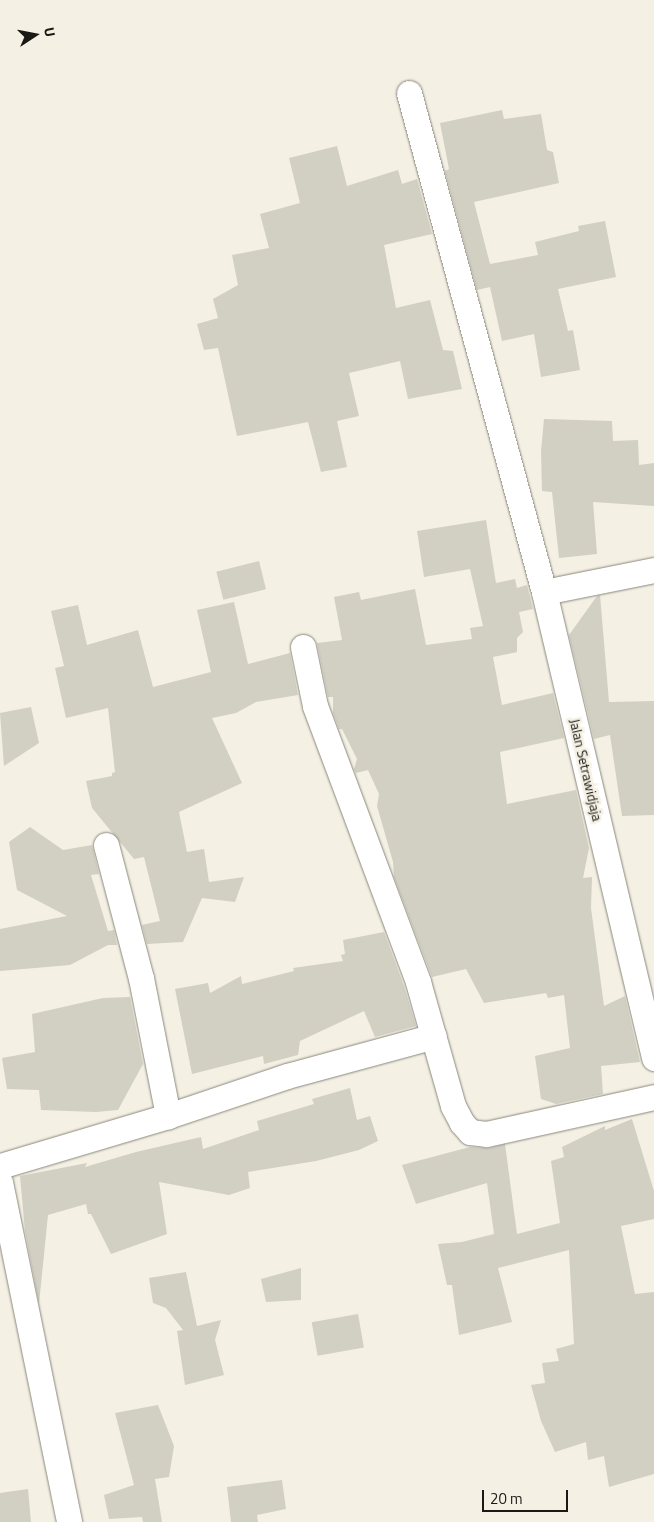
<!DOCTYPE html>
<html>
<head>
<meta charset="utf-8">
<style>
  body { margin:0 }
  #map { position:relative; width:654px; height:1522px; overflow:hidden; background:#f4f0e4; font-family:"Titillium Web",sans-serif }
  div>[style] { position:absolute }
  [style*='--x'] { left:calc(var(--x)*1px); top:calc(var(--y)*1px); width:calc(var(--w)*1px); rotate:calc(var(--a)*1deg) }
  .building>* { inset:0; background:#d2cfc3; transform-origin:0 0 }
  .roads { filter:drop-shadow(0 0 1px #8a877c) drop-shadow(0 0 1px #8a877c) }
  .minor>* { height:25px; margin:-12.5px; padding:0 12.5px; transform-origin:12.5px; border-radius:12.5px; background:#fff }
  span { translate:-50% -50%; white-space:nowrap; text-align:center; line-height:1.15; -webkit-text-stroke:5px #f4f0e4; paint-order:stroke }
  .street-label { font-size:14px; color:#1a1915 }
  .north { position:absolute; left:10px; top:10px; width:50px; height:50px; -webkit-text-stroke:4px #f4f0e4; paint-order:stroke; rotate:79deg; font-size:14px; font-weight:700; line-height:20px; text-align:center; color:#1a1915 }
  .north::after { content:''; display:block; margin:auto; width:18px; height:22px; background:#1a1915; clip-path:polygon(50% 0,100% 100%,50% 72%,0 100%) }
  .scale { position:absolute; left:482px; top:1490px; width:86px; height:22px; box-sizing:border-box; border:2px solid #1a1915; border-top:0; padding-left:6px; font-size:15px; line-height:18px; white-space:nowrap; color:#1a1915; -webkit-text-stroke:4px #f4f0e4; paint-order:stroke }
</style>
</head>
<body>
<div id="map">
  <div class="building">
    <i style="clip-path:polygon(502px 110px,504px 119px,541px 114px,547px 150px,553px 152px,559px 183px,474px 202px,490px 264px,538px 255px,535px 242px,579px 231px,578px 226px,605px 221px,616px 277px,558px 289px,568px 331px,573px 330px,580px 370px,541px 377px,534px 334px,502px 341px,490px 287px,477px 290px,445px 171px,449px 169px,440px 123px)"></i>
    <i style="clip-path:polygon(337px 146px,347px 186px,398px 170px,402px 184px,417px 179px,432px 234px,384px 245px,396px 308px,430px 300px,443px 350px,453px 351px,462px 389px,408px 399px,400px 361px,349px 373px,359px 416px,337px 421px,347px 467px,321px 472px,308px 422px,237px 436px,218px 348px,204px 350px,197px 324px,218px 318px,213px 299px,238px 285px,232px 255px,269px 248px,260px 214px,300px 203px,289px 158px)"></i>
    <i style="clip-path:polygon(544px 419px,612px 421px,613px 441px,638px 440px,639px 465px,654px 463px,654px 506px,593px 502px,597px 554px,559px 558px,552px 492px,542px 491px,541px 451px)"></i>
    <i style="clip-path:polygon(486px 520px,496px 583px,515px 579px,517px 588px,527px 585px,533px 609px,519px 612px,523px 632px,517px 638px,517px 652px,493px 657px,502px 705px,553px 693px,564px 738px,500px 752px,507px 804px,576px 790px,589px 848px,583px 878px,592px 877px,591px 908px,604px 1006px,625px 996px,640px 1062px,601px 1066px,603px 1094px,556px 1104px,541px 1099px,535px 1056px,570px 1048px,564px 995px,548px 998px,546px 993px,484px 1003px,466px 969px,432px 977px,394px 877px,393px 862px,377px 806px,379px 794px,368px 770px,356px 773px,354px 769px,357px 759px,342px 729px,339px 729px,333px 713px,333px 697px,328px 697px,317px 643px,342px 640px,334px 597px,359px 592px,361px 600px,415px 589px,426px 645px,472px 639px,470px 628px,483px 626px,470px 569px,424px 577px,417px 531px)"></i>
    <i style="left:259px;top:561px;width:29px;height:44px;rotate:76deg"></i>
    <i style="clip-path:polygon(600px 595px,609px 702px,654px 701px,654px 815px,622px 816px,610px 735px,594px 739px,569px 635px,597px 596px)"></i>
    <i style="clip-path:polygon(234px 602px,248px 664px,290px 653px,298px 695px,256px 702px,236px 713px,212px 718px,242px 783px,179px 812px,187px 852px,204px 849px,209px 882px,244px 877px,235px 902px,202px 898px,183px 942px,147px 944px,142px 925px,160px 921px,144px 857px,134px 859px,92px 808px,86px 781px,112px 776px,112px 773px,115px 772px,108px 708px,66px 718px,55px 668px,64px 666px,51px 611px,78px 605px,87px 645px,138px 630px,153px 687px,211px 672px,197px 610px)"></i>
    <i style="clip-path:polygon(31px 707px,39px 743px,4px 766px,0 713px)"></i>
    <i style="clip-path:polygon(30px 827px,63px 850px,92px 845px,99px 874px,91px 875px,108px 931px,114px 930px,117px 945px,108px 945px,70px 965px,0 971px,0 929px,67px 916px,17px 890px,9px 842px)"></i>
    <i style="clip-path:polygon(384px 932px,404px 986px,416px 1026px,375px 1037px,364px 1011px,300px 1041px,298px 1055px,264px 1064px,263px 1056px,192px 1074px,175px 989px,208px 983px,210px 993px,241px 976px,242px 984px,294px 971px,293px 968px,343px 961px,341px 955px,345px 954px,343px 940px)"></i>
    <i style="clip-path:polygon(130px 997px,143px 1064px,118px 1110px,96px 1112px,41px 1110px,39px 1090px,7px 1089px,2px 1058px,35px 1052px,32px 1014px,103px 998px)"></i>
    <i style="clip-path:polygon(350px 1088px,357px 1120px,370px 1116px,378px 1141px,359px 1150px,316px 1161px,248px 1172px,250px 1188px,229px 1195px,159px 1182px,167px 1234px,111px 1254px,91px 1214px,88px 1214px,86px 1204px,48px 1215px,39px 1304px,25px 1231px,20px 1176px,87px 1163px,85px 1167px,136px 1152px,201px 1137px,203px 1149px,259px 1130px,257px 1121px,314px 1104px,312px 1099px)"></i>
    <i style="clip-path:polygon(632px 1119px,654px 1191px,654px 1219px,621px 1226px,635px 1294px,654px 1292px,654px 1474px,609px 1487px,604px 1456px,588px 1460px,586px 1442px,555px 1452px,541px 1421px,531px 1385px,545px 1383px,542px 1363px,559px 1361px,556px 1349px,574px 1344px,569px 1250px,498px 1268px,512px 1322px,459px 1335px,452px 1285px,447px 1285px,438px 1244px,462px 1242px,494px 1234px,487px 1183px,416px 1204px,402px 1165px,470px 1147px,489px 1148px,505px 1144px,517px 1234px,560px 1223px,551px 1161px,564px 1157px,562px 1147px,605px 1126px,605px 1130px)"></i>
    <i style="clip-path:polygon(301px 1268px,301px 1300px,266px 1302px,261px 1279px)"></i>
    <i style="clip-path:polygon(186px 1272px,197px 1326px,221px 1320px,215px 1340px,224px 1375px,185px 1385px,177px 1331px,183px 1330px,166px 1308px,153px 1303px,149px 1278px)"></i>
    <i style="left:358px;top:1314px;width:34px;height:47px;rotate:80deg"></i>
    <i style="clip-path:polygon(158px 1405px,174px 1446px,169px 1477px,155px 1479px,162px 1522px,143px 1522px,142px 1517px,109px 1519px,104px 1495px,134px 1485px,115px 1413px)"></i>
    <i style="clip-path:polygon(282px 1480px,286px 1509px,257px 1515px,258px 1522px,231px 1522px,227px 1487px)"></i>
    <i style="clip-path:polygon(28px 1489px,31px 1522px,0 1522px,0 1493px)"></i>
  </div>
  <div class="roads">
    <div class="minor">
      <i style="--x:409;--y:93;--w:517;--a:74.86"></i>
      <i style="--x:654;--y:570;--w:112;--a:168.7"></i>
      <i style="--x:544;--y:592;--w:479;--a:76.7"></i>
      <i style="--x:303;--y:647;--w:60;--a:78.5"></i>
      <i style="--x:315;--y:706;--w:295;--a:69.5"></i>
      <i style="--x:418;--y:982;--w:129;--a:74.2"></i>
      <i style="--x:453;--y:1106;--w:19;--a:62"></i>
      <i style="--x:462;--y:1123;--w:12;--a:48"></i>
      <i style="--x:470;--y:1132;--w:16;--a:7"></i>
      <i style="--x:486;--y:1134;--w:172;--a:-12.4"></i>
      <i style="--x:106;--y:845;--w:138;--a:75.3"></i>
      <i style="--x:141;--y:978;--w:141;--a:78.9"></i>
      <i style="--x:0;--y:1166;--w:175;--a:-16.6"></i>
      <i style="--x:168;--y:1116;--w:126;--a:-18.6"></i>
      <i style="--x:287;--y:1076;--w:152;--a:-15.2"></i>
      <i style="--x:0;--y:1182;--w:347;--a:78.5"></i>
    </div>
  </div>
  <div class="street-label">
    <span style="left:586px;top:770px;rotate:77deg">Jalan Setrawidjaja</span>
  </div>
  <div class="north">U</div>
  <div class="scale">20 m</div>
</div>
</body>
</html>
